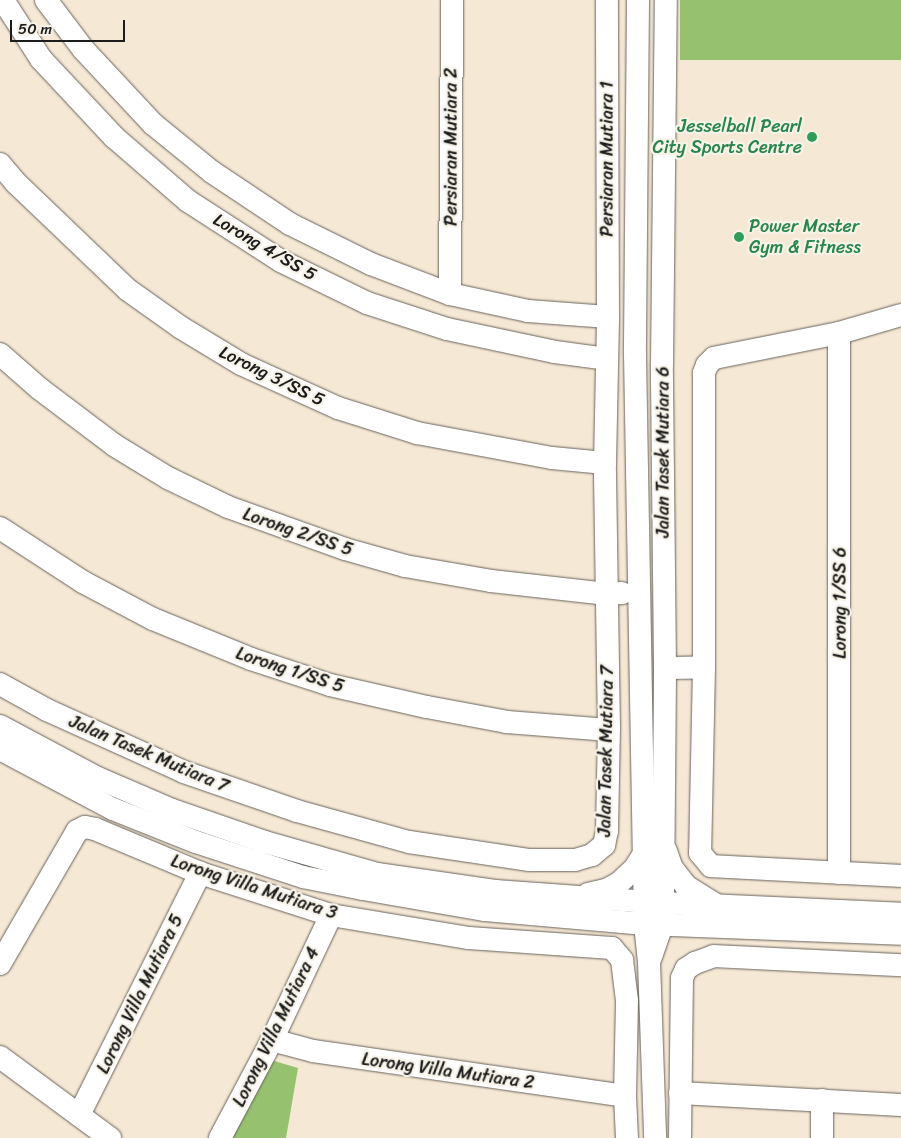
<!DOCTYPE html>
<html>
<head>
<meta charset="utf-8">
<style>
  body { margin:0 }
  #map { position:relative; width:901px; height:1138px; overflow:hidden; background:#f5e8d4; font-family:Sriracha,sans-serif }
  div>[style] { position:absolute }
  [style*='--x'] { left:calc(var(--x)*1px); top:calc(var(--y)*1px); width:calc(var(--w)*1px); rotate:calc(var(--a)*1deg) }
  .green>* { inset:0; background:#96c270; transform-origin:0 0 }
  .roads { filter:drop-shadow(0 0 1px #68635c) drop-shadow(0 0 1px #68635c) }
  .minor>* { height:22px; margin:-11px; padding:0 11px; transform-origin:11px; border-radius:11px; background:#fff }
  .dots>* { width:14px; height:14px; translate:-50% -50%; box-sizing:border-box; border:2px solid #f7f3e8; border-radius:50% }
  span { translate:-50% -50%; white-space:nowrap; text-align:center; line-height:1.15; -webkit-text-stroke:4.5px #f7f3e8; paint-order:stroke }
  .leisure-label { font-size:18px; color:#27864d }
  .right { translate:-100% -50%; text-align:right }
  .left { translate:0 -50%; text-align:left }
  .street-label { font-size:18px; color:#1c1c1c }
  .scale { position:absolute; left:10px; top:20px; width:115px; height:22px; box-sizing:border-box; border:2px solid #1c1c1c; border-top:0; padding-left:6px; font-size:15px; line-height:18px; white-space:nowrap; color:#1c1c1c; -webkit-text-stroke:4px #f7f3e8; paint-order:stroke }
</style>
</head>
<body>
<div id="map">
  <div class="green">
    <i style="left:680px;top:0;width:221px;height:60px"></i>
    <i style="clip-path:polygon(271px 1060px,298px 1068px,286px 1138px,230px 1138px)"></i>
  </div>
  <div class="roads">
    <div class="minor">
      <i style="--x:3;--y:0;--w:70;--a:57.2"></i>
      <i style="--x:41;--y:59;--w:107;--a:46.9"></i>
      <i style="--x:114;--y:137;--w:98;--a:40.9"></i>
      <i style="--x:188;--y:201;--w:111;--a:32.8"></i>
      <i style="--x:281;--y:261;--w:96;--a:26"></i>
      <i style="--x:367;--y:303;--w:84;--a:18"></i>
      <i style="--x:447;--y:329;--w:110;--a:12"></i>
      <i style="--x:555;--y:352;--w:52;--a:7.7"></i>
      <i style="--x:46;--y:0;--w:61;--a:52.9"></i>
      <i style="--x:83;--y:49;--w:103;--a:47"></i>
      <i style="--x:153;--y:124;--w:76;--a:39.1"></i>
      <i style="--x:212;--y:172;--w:94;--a:33.7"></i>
      <i style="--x:290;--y:224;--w:90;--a:26.3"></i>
      <i style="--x:371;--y:264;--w:85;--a:20.8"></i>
      <i style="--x:450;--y:294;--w:80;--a:12.3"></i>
      <i style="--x:528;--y:311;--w:80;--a:4.3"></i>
      <i style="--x:638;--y:0;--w:355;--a:90.5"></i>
      <i style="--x:635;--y:355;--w:569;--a:88.99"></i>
      <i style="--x:645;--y:924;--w:38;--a:84"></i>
      <i style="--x:649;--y:962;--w:176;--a:88"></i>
      <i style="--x:0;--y:164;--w:25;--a:50"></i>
      <i style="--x:16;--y:183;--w:155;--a:43.7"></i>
      <i style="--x:128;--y:290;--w:64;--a:35.4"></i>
      <i style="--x:180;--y:327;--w:71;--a:31.2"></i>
      <i style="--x:241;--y:364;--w:107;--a:24.4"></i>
      <i style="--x:338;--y:408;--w:83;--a:17.6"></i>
      <i style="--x:417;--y:433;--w:137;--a:10.5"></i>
      <i style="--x:552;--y:458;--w:53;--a:5.4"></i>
      <i style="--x:450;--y:294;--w:294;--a:-89.6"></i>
      <i style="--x:901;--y:315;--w:65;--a:163.8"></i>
      <i style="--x:839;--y:333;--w:127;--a:168.7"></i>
      <i style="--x:714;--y:358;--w:10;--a:135"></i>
      <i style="--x:707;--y:365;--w:9;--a:111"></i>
      <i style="--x:704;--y:373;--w:294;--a:90"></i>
      <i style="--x:704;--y:667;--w:186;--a:91.2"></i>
      <i style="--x:700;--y:853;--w:17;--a:50"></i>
      <i style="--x:711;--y:866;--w:190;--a:3"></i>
      <i style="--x:839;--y:333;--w:540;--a:90"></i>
      <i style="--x:0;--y:354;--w:53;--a:41.2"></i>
      <i style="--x:40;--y:389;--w:93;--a:37.1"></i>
      <i style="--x:114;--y:445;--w:63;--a:31.4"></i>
      <i style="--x:168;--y:478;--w:67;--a:25.8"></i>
      <i style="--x:228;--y:507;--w:124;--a:19.7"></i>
      <i style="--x:345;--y:549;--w:62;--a:15.8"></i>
      <i style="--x:405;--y:566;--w:87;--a:9.9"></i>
      <i style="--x:491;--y:581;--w:117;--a:6.4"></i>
      <i style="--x:607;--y:594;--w:15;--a:-4"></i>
      <i style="--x:0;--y:528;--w:99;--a:33"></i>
      <i style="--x:83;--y:582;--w:79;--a:27.9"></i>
      <i style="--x:153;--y:619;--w:106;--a:22.2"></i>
      <i style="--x:251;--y:659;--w:83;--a:18.2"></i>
      <i style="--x:330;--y:685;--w:99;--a:12.8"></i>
      <i style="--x:427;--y:707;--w:81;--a:10.6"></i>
      <i style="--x:507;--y:722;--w:102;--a:4.5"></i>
      <i style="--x:665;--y:668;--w:39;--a:-1"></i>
      <i style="--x:0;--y:684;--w:54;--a:29"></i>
      <i style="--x:47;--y:710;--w:150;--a:24.3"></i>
      <i style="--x:184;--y:772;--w:120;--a:19"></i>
      <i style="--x:297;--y:811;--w:116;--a:15.5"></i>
      <i style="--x:409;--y:842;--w:122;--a:8.5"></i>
      <i style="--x:530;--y:860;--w:45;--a:0"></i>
      <i style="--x:575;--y:860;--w:18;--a:-16"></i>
      <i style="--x:592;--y:855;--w:16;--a:-40"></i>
      <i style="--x:604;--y:845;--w:14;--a:-78"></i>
      <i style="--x:607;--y:831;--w:101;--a:-88.9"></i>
      <i style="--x:609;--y:730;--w:267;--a:-90.9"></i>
      <i style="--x:605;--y:463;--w:146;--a:-88.8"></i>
      <i style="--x:608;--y:317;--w:317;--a:-90.2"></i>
      <i style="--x:0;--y:726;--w:111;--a:28"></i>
      <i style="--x:98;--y:778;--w:81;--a:23.4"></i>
      <i style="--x:172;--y:810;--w:98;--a:19"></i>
      <i style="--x:265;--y:842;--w:116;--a:15.9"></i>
      <i style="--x:377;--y:874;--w:119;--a:8.2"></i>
      <i style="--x:495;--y:891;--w:168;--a:4.1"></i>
      <i style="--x:663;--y:903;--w:238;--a:2.6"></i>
      <i style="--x:0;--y:749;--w:128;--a:28"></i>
      <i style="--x:113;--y:809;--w:89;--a:21.7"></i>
      <i style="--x:196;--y:842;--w:113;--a:18.1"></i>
      <i style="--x:303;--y:877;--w:61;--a:11.3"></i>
      <i style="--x:363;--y:889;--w:124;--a:9.8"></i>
      <i style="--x:485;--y:910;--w:161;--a:5"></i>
      <i style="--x:645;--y:924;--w:256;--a:2.2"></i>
      <i style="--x:666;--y:851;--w:18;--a:71"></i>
      <i style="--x:672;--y:868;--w:23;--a:52"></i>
      <i style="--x:686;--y:886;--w:34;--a:32"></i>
      <i style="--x:588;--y:894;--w:18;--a:-13"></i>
      <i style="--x:606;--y:890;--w:15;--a:-28"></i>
      <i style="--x:619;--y:883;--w:22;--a:-43"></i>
      <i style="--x:635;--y:868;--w:19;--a:-58"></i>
      <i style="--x:651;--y:957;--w:34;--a:-71"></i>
      <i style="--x:662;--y:925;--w:22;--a:-87"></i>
      <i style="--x:663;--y:903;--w:235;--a:-89.5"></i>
      <i style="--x:665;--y:668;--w:304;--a:-90.6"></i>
      <i style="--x:662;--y:364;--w:364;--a:-89.4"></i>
      <i style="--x:0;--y:964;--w:154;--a:-59.9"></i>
      <i style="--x:77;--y:831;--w:9;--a:-27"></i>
      <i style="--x:85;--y:827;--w:10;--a:11"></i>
      <i style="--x:95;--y:829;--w:114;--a:22.7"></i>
      <i style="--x:200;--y:873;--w:138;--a:17.8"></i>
      <i style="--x:331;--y:915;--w:140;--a:9.5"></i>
      <i style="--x:469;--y:938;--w:143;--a:4"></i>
      <i style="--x:612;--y:948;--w:16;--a:50"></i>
      <i style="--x:622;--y:960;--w:41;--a:83"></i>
      <i style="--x:627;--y:1001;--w:95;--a:91.2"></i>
      <i style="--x:625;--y:1096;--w:42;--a:87.3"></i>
      <i style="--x:272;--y:1040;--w:42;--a:15"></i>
      <i style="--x:313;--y:1051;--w:315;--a:8.2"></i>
      <i style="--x:0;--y:1057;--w:137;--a:36.4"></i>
      <i style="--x:680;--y:1093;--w:221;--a:3.1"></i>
      <i style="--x:79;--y:1115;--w:271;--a:-63.4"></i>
      <i style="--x:220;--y:1138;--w:111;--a:-62"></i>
      <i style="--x:272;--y:1040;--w:138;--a:-64.7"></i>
      <i style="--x:680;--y:1138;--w:160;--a:-89.3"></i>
      <i style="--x:682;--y:978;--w:10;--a:-66"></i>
      <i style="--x:686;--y:969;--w:11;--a:-34"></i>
      <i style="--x:695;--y:963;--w:20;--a:-20"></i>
      <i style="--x:714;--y:956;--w:187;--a:2.8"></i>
      <i style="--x:822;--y:1138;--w:38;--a:-90"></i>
    </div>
  </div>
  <div class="dots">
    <i style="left:812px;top:137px;background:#2e9e5b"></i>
    <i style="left:739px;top:237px;background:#2e9e5b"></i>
  </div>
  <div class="leisure-label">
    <span class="right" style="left:802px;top:137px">Jesselball Pearl<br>City Sports Centre</span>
    <span class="left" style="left:749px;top:237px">Power Master<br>Gym &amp; Fitness</span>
  </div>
  <div class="street-label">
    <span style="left:451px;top:147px;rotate:-90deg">Persiaran Mutiara 2</span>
    <span style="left:607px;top:159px;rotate:-90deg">Persiaran Mutiara 1</span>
    <span style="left:265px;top:247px;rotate:30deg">Lorong 4/SS 5</span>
    <span style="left:272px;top:376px;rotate:26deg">Lorong 3/SS 5</span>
    <span style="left:663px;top:452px;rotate:-90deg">Jalan Tasek Mutiara 6</span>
    <span style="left:298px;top:532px;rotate:19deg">Lorong 2/SS 5</span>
    <span style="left:840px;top:603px;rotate:-90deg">Lorong 1/SS 6</span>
    <span style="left:290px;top:670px;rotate:18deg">Lorong 1/SS 5</span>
    <span style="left:606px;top:751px;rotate:-89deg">Jalan Tasek Mutiara 7</span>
    <span style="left:149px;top:754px;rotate:23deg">Jalan Tasek Mutiara 7</span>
    <span style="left:254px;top:887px;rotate:18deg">Lorong Villa Mutiara 3</span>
    <span style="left:140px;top:994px;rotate:-64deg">Lorong Villa Mutiara 5</span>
    <span style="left:276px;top:1027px;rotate:-64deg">Lorong Villa Mutiara 4</span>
    <span style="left:448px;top:1071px;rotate:8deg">Lorong Villa Mutiara 2</span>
  </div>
  <div class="scale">50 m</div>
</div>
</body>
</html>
